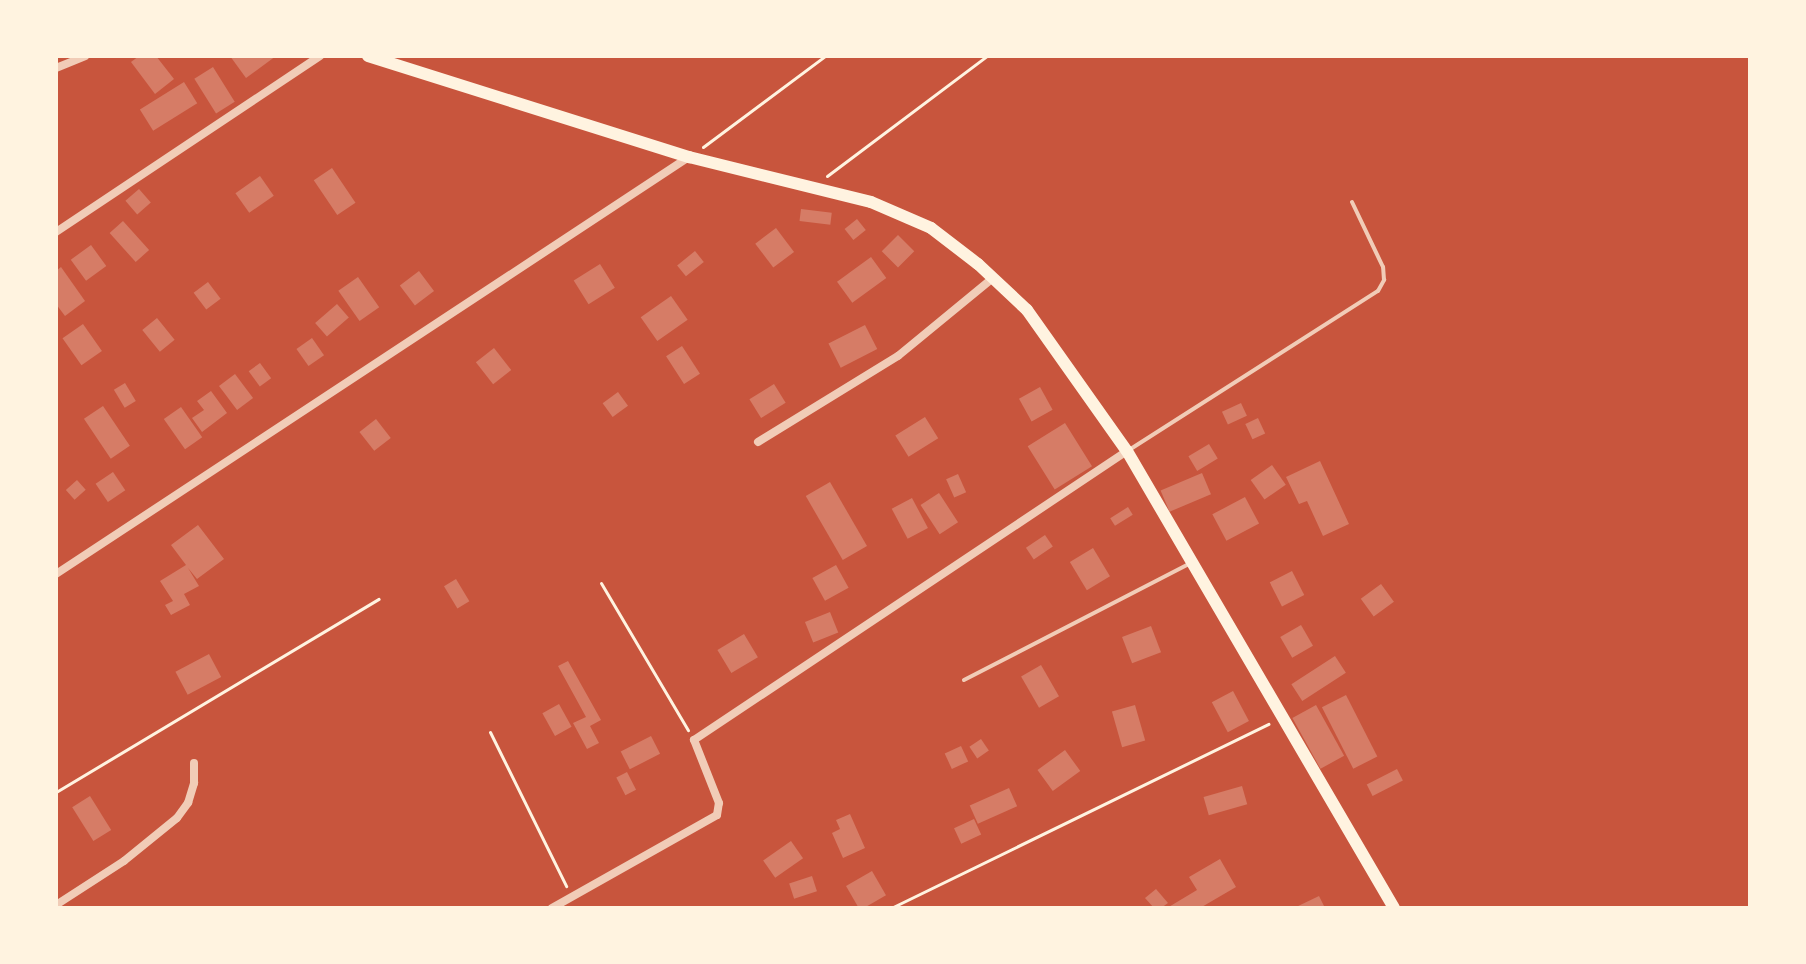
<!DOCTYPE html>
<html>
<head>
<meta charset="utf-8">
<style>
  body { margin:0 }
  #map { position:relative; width:1806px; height:964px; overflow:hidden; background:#c8553d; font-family:Commissioner,sans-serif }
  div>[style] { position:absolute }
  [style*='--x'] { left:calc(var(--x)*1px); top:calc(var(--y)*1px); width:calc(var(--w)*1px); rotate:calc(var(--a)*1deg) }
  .building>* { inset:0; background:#d67c66; transform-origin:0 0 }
  .path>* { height:3px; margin:-1.5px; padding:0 1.5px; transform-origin:1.5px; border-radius:1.5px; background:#fff3e0 }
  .service>* { height:4px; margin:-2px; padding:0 2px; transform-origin:2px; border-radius:2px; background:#f1ccb7 }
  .minor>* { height:8px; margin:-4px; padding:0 4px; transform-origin:4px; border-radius:4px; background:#f1ccb7 }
  .secondary>* { height:12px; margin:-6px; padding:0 6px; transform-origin:6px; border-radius:6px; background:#fff3e0 }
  span { translate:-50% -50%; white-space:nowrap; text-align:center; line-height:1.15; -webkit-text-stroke:8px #fff3e0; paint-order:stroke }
  .frame { position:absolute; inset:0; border:58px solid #fff3e0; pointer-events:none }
</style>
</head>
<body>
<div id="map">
  <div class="building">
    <i style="clip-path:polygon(139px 56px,156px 56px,174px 79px,155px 94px,131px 62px)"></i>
    <i style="clip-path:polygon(230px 56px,276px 56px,246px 78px)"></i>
    <i style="left:213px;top:67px;width:41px;height:22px;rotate:58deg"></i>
    <i style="left:184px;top:82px;width:25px;height:52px;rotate:58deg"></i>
    <i style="left:332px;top:168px;width:42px;height:22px;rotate:56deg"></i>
    <i style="left:260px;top:176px;width:24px;height:30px;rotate:55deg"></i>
    <i style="left:139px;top:189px;width:18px;height:18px;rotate:49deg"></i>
    <i style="left:801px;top:209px;width:31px;height:12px;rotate:7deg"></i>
    <i style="left:857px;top:219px;width:14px;height:16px;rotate:51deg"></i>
    <i style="left:123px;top:221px;width:39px;height:18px;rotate:48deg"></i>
    <i style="left:776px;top:228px;width:30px;height:26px;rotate:53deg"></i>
    <i style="left:898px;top:235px;width:23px;height:23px;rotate:45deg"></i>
    <i style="left:91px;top:245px;width:26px;height:25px;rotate:54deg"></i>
    <i style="left:695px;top:251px;width:14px;height:23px;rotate:51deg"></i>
    <i style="left:871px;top:257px;width:26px;height:42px;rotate:54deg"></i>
    <i style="left:600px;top:264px;width:28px;height:31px;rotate:58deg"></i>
    <i style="clip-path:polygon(61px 267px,85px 301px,65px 316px,56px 304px,56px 271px)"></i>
    <i style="left:419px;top:271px;width:25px;height:24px;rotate:53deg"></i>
    <i style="left:358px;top:277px;width:37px;height:24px;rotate:55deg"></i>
    <i style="left:208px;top:282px;width:21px;height:18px;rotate:53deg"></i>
    <i style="left:671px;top:296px;width:29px;height:37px;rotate:55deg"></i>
    <i style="left:337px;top:304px;width:18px;height:29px;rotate:49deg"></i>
    <i style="left:157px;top:318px;width:28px;height:19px;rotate:51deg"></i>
    <i style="left:83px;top:324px;width:33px;height:25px;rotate:55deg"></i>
    <i style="left:865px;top:325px;width:27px;height:41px;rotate:63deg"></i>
    <i style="left:312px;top:338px;width:21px;height:19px;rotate:55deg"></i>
    <i style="left:682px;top:346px;width:33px;height:19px;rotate:57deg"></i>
    <i style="left:494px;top:348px;width:28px;height:23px;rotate:52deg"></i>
    <i style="left:260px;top:363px;width:19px;height:14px;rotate:54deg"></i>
    <i style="left:235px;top:374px;width:30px;height:20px;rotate:53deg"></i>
    <i style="left:125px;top:383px;width:21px;height:13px;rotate:59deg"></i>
    <i style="left:774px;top:384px;width:22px;height:29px;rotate:58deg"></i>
    <i style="left:1040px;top:387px;width:26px;height:24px;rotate:61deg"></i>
    <i style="clip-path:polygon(211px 391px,227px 413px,202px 432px,192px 418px,204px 410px,197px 401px)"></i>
    <i style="left:618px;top:392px;width:17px;height:19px;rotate:54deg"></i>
    <i style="left:1241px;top:403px;width:14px;height:21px;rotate:65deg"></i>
    <i style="left:103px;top:406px;width:48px;height:23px;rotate:56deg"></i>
    <i style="left:181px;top:407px;width:37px;height:21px;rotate:55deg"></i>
    <i style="left:925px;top:417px;width:25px;height:35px;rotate:58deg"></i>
    <i style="left:1258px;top:418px;width:17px;height:14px;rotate:65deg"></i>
    <i style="left:376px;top:419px;width:24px;height:21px;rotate:52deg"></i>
    <i style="left:1065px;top:423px;width:51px;height:44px;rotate:58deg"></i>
    <i style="left:1209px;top:444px;width:17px;height:24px;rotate:59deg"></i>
    <i style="clip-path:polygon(1320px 461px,1349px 524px,1323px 536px,1307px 501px,1299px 504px,1286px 477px)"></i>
    <i style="left:1272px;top:465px;width:24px;height:26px;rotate:55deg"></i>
    <i style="left:113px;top:472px;width:22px;height:21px;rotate:56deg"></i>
    <i style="left:1202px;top:473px;width:23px;height:45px;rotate:67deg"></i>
    <i style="left:958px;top:474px;width:20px;height:13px;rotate:66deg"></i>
    <i style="left:77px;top:480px;width:13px;height:15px;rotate:48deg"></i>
    <i style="left:830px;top:482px;width:74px;height:28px;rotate:60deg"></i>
    <i style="left:939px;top:493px;width:35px;height:22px;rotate:57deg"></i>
    <i style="left:1245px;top:497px;width:30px;height:37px;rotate:62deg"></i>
    <i style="left:912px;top:498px;width:34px;height:23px;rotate:62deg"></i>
    <i style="left:1128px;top:507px;width:9px;height:21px;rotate:58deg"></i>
    <i style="clip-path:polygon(198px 525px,224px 559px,197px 579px,188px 568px,199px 586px,184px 594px,190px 605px,171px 615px,165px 605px,173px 601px,160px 581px,186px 565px,171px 545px)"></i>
    <i style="left:1045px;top:535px;width:14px;height:23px;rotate:56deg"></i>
    <i style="left:1093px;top:548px;width:33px;height:27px;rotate:59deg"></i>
    <i style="left:836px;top:565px;width:26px;height:27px;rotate:61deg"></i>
    <i style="left:1292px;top:571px;width:27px;height:25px;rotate:63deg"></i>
    <i style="left:456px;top:579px;width:26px;height:14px;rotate:59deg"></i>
    <i style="left:1381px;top:584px;width:22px;height:25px;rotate:54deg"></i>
    <i style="left:830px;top:612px;width:22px;height:27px;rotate:68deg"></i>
    <i style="left:1301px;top:625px;width:24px;height:24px;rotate:60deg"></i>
    <i style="left:1151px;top:626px;width:28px;height:31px;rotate:69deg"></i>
    <i style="left:744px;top:634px;width:27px;height:31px;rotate:59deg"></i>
    <i style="left:209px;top:654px;width:26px;height:38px;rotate:62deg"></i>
    <i style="left:1335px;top:656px;width:20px;height:52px;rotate:57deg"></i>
    <i style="clip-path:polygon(568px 661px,601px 720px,590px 726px,599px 743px,587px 749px,573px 723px,586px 717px,558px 666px)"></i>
    <i style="left:1041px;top:665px;width:36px;height:23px;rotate:60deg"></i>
    <i style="left:1233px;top:691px;width:34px;height:24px;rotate:62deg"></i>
    <i style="left:1346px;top:695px;width:69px;height:27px;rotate:63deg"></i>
    <i style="left:559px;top:704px;width:26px;height:19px;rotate:61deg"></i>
    <i style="left:1135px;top:705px;width:37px;height:24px;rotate:74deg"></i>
    <i style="left:1316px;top:705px;width:58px;height:27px;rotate:61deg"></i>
    <i style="left:651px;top:736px;width:20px;height:34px;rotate:63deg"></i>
    <i style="left:981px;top:739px;width:14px;height:14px;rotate:56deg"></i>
    <i style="left:961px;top:746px;width:17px;height:18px;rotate:65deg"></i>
    <i style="left:1065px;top:750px;width:26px;height:34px;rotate:54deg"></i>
    <i style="left:1397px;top:769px;width:13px;height:34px;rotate:63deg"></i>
    <i style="left:627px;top:772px;width:20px;height:12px;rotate:63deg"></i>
    <i style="left:1242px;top:786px;width:19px;height:40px;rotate:74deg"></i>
    <i style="left:1009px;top:788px;width:20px;height:43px;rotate:66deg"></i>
    <i style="left:90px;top:796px;width:40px;height:21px;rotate:58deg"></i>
    <i style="clip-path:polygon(850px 814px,865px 848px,843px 858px,832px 833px,840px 829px,836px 820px)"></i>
    <i style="left:974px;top:819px;width:17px;height:22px;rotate:65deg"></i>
    <i style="left:791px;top:841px;width:21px;height:34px;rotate:55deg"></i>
    <i style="clip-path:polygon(1220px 859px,1236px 887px,1200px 908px,1167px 908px,1197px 890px,1189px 877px)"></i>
    <i style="left:872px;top:871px;width:28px;height:30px;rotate:60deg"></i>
    <i style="left:812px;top:876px;width:16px;height:24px;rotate:72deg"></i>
    <i style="clip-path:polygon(1156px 889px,1168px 903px,1161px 908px,1154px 908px,1145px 898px)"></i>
    <i style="clip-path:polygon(1319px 896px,1325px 908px,1294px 908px)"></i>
  </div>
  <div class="path">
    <i style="--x:703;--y:147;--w:152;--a:-36.7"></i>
    <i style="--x:827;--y:176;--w:200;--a:-36.9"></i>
    <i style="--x:601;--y:583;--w:171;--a:59.4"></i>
    <i style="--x:490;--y:732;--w:172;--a:63.7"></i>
    <i style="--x:56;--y:792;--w:376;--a:-30.9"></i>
    <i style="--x:891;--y:908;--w:420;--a:-26"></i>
  </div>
  <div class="service">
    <i style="--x:1129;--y:450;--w:295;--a:-32.6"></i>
    <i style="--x:1378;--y:291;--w:13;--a:-61"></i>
    <i style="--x:1384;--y:280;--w:13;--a:-94"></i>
    <i style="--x:1383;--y:267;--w:72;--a:-115.5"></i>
    <i style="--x:964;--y:680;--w:253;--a:-27.3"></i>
  </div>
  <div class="minor">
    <i style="--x:56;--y:68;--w:31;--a:-22"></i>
    <i style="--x:56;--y:232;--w:317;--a:-33.7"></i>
    <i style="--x:758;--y:442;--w:164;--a:-31.6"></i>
    <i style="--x:898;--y:356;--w:123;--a:-39.4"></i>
    <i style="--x:56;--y:574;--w:758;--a:-33.38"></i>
    <i style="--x:56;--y:905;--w:81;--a:-32.9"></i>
    <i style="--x:124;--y:861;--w:68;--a:-39.1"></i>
    <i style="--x:177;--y:818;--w:19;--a:-54"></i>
    <i style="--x:188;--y:803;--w:21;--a:-73"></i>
    <i style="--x:194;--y:783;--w:20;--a:-90"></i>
    <i style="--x:552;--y:908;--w:189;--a:-29.4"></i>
    <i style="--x:717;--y:815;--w:12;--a:-81"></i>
    <i style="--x:719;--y:803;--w:68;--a:-111.6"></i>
    <i style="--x:694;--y:740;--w:521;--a:-33.72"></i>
  </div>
  <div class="secondary">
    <i style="--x:368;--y:56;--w:337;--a:17.5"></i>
    <i style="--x:689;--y:157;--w:187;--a:13.9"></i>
    <i style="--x:871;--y:202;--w:65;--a:23.4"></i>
    <i style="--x:931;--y:228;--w:59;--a:37.5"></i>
    <i style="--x:978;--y:264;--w:67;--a:43.2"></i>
    <i style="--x:1027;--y:310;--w:173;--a:54.7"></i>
    <i style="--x:1127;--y:451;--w:529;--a:59.7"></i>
  </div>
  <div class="frame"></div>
</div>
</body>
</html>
